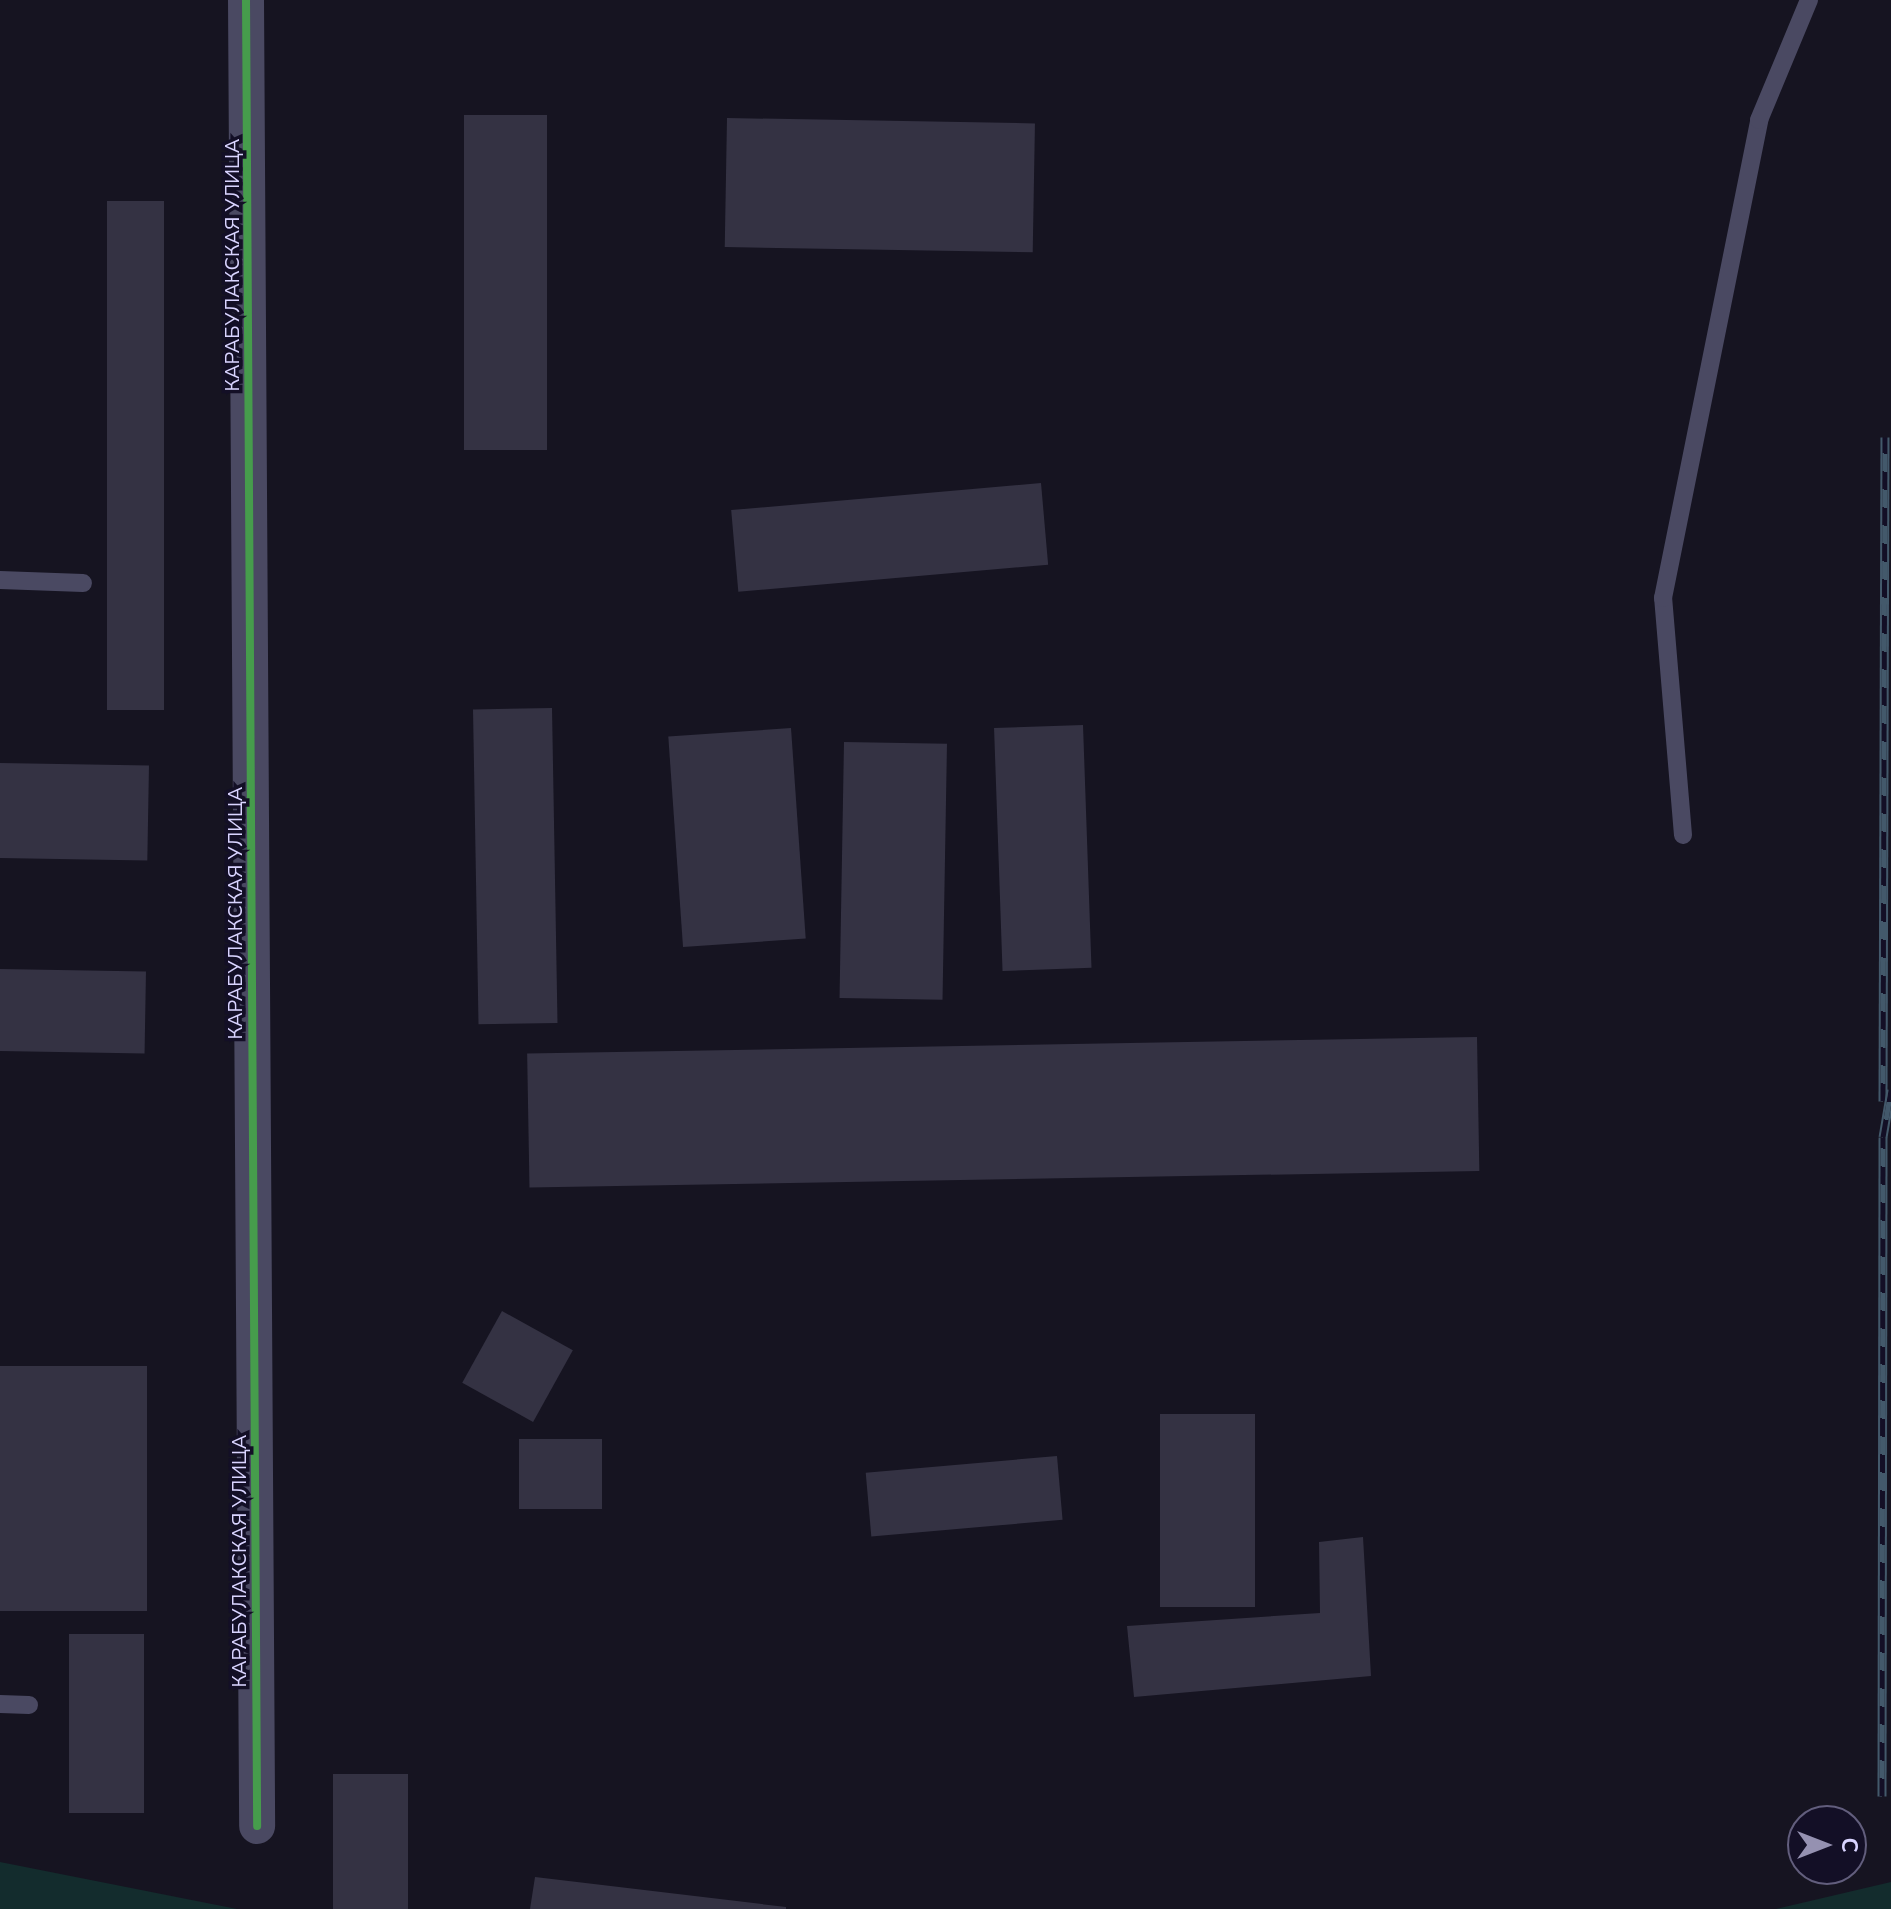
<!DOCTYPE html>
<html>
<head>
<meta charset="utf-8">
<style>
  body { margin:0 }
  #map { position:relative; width:1891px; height:1909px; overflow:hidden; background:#161421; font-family:"Nunito Sans",sans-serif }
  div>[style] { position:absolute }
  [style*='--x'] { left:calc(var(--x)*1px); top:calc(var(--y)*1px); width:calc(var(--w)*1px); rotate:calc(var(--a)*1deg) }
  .green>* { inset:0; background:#132c2d }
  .building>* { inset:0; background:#343243; transform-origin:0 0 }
  .service>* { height:18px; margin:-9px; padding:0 9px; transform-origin:9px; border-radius:9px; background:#4a4962 }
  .minor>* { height:36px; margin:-18px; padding:0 18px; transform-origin:18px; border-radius:18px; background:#4a4962 }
  .rail>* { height:9px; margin-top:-4.5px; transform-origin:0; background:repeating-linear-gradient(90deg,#130f26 0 18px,#43596b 0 36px); box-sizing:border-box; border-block:2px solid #43596b }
  .cycleway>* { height:8px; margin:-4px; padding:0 4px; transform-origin:4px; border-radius:4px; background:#469c4c }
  span { translate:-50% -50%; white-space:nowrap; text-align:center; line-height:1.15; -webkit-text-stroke:7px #130f26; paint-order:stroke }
  .street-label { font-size:20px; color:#d9d4ff }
  .north { position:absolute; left:1787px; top:1805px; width:80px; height:80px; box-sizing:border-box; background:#130f26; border:2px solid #625e7d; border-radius:50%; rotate:90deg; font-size:22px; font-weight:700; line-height:32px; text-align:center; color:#d9d4ff }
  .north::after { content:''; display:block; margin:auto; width:28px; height:36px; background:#9591b1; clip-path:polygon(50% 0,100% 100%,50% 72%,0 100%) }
</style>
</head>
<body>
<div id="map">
  <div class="green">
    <i style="clip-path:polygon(0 1862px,237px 1909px,0 1909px)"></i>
    <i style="clip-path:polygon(1891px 1882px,1891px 1909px,1776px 1909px)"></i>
  </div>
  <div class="building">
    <i style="left:464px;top:115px;width:83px;height:335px"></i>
    <i style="left:727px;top:118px;width:308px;height:129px;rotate:1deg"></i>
    <i style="left:107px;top:201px;width:57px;height:509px"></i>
    <i style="left:1041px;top:483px;width:82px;height:311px;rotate:85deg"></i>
    <i style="left:552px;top:708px;width:315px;height:79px;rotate:89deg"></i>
    <i style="left:1083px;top:725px;width:243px;height:89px;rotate:88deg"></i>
    <i style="left:791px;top:728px;width:211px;height:123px;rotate:86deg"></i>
    <i style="left:844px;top:742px;width:103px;height:256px;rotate:1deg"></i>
    <i style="left:0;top:763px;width:149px;height:95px;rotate:1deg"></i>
    <i style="left:0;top:969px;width:146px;height:82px;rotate:1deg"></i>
    <i style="left:1477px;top:1037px;width:134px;height:950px;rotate:89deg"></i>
    <i style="left:502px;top:1311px;width:81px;height:82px;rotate:29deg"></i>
    <i style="left:147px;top:1366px;width:245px;height:147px;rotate:90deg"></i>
    <i style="left:1255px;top:1414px;width:193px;height:95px;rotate:90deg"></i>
    <i style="left:602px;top:1439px;width:70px;height:83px;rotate:90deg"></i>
    <i style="left:1057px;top:1456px;width:64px;height:192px;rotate:85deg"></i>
    <i style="clip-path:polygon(1363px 1537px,1371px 1676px,1134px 1697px,1127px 1626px,1320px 1613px,1319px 1542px)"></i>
    <i style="left:69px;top:1634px;width:75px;height:179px"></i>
    <i style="left:408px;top:1774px;width:135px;height:75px;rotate:90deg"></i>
    <i style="clip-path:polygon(535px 1877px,786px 1907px,786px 1909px,530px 1909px)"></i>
  </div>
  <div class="service">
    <i style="--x:0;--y:580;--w:83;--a:2.1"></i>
    <i style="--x:1683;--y:835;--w:238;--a:-94.8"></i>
    <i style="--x:1663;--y:598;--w:488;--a:-78.6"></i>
    <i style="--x:1759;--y:120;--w:130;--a:-67.4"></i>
    <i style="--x:0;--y:1704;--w:29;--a:2"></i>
  </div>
  <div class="minor">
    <i style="--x:246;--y:0;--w:1826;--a:89.65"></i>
  </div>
  <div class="rail">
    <i style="--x:1883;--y:1101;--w:664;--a:-89.83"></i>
    <i style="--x:1882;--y:1796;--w:659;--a:-89.91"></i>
    <i style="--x:1883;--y:1137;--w:48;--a:-80.3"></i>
  </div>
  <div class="cycleway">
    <i style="--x:246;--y:0;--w:1826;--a:89.65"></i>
  </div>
  <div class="street-label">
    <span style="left:232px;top:265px;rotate:-90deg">КАРАБУЛАКСКАЯ УЛИЦА</span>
    <span style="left:235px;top:913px;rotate:-90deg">КАРАБУЛАКСКАЯ УЛИЦА</span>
    <span style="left:239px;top:1561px;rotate:-90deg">КАРАБУЛАКСКАЯ УЛИЦА</span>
  </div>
  <div class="north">С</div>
</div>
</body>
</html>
